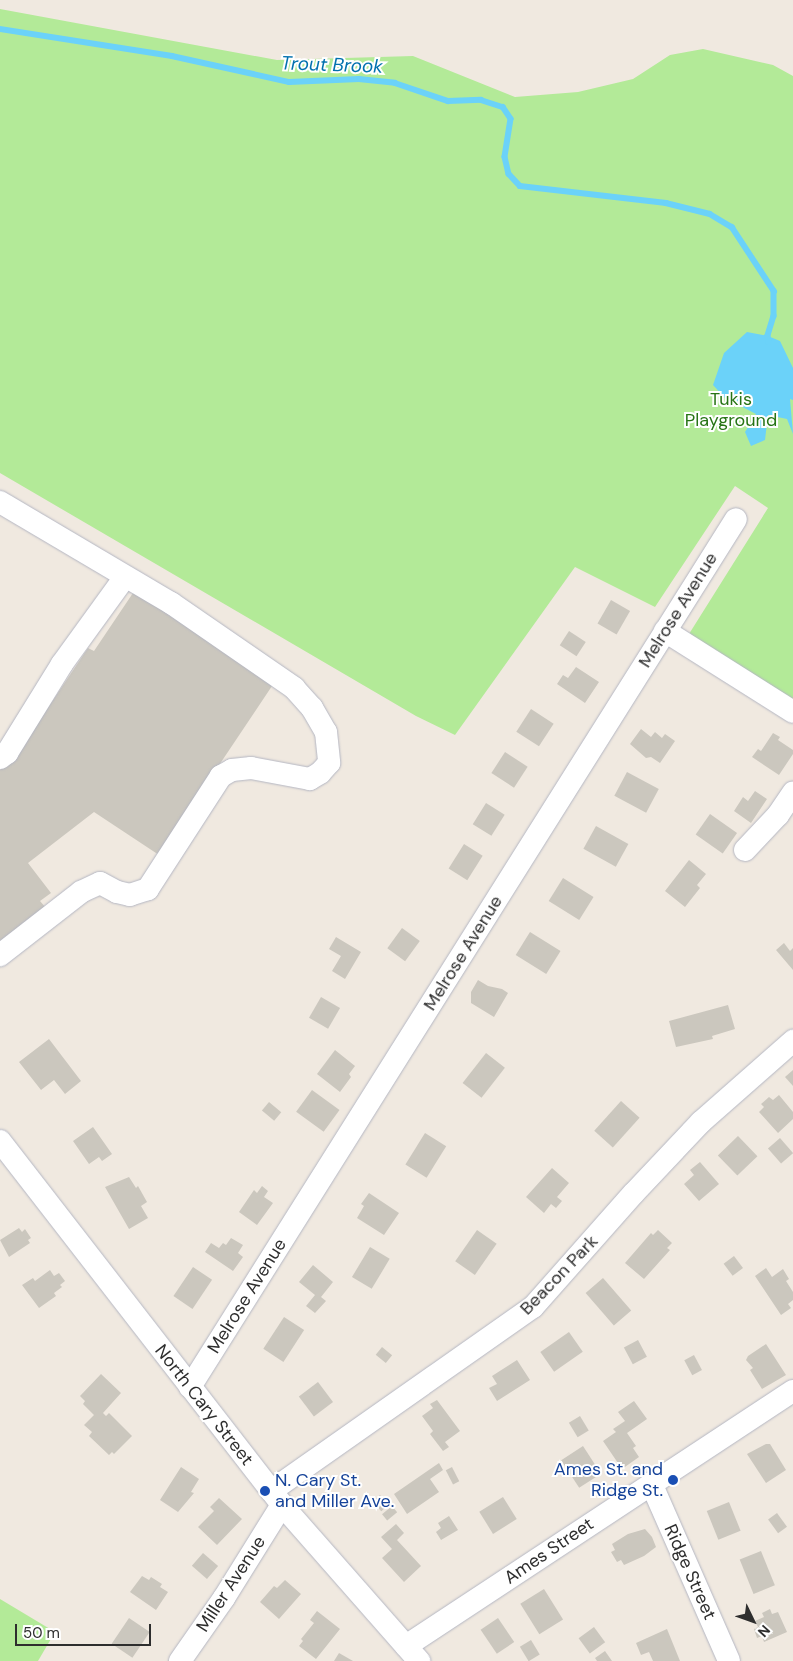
<!DOCTYPE html>
<html>
<head>
<meta charset="utf-8">
<style>
  body { margin:0 }
  #map { position:relative; width:793px; height:1661px; overflow:hidden; background:#f0e9e0; font-family:"DM Sans",sans-serif }
  div>[style] { position:absolute }
  [style*='--x'] { left:calc(var(--x)*1px); top:calc(var(--y)*1px); width:calc(var(--w)*1px); rotate:calc(var(--a)*1deg) }
  .green>* { inset:0; background:#b3ea98 }
  .water>* { inset:0; background:#6bd2f9 }
  .stream>* { height:5.5px; margin:-2.75px; padding:0 2.75px; transform-origin:2.75px; border-radius:2.75px; background:#6bd2f9 }
  .building>* { inset:0; background:#cbc7be; transform-origin:0 0 }
  .roads { filter:drop-shadow(0 0 1px #b4b6c2) drop-shadow(0 0 1px #b4b6c2) }
  .minor>* { height:22px; margin:-11px; padding:0 11px; transform-origin:11px; border-radius:11px; background:#fff }
  .dots>* { width:14px; height:14px; translate:-50% -50%; box-sizing:border-box; border:2px solid #fff; border-radius:50% }
  span { translate:-50% -50%; white-space:nowrap; text-align:center; line-height:1.15; -webkit-text-stroke:4px #fff; paint-order:stroke }
  .park-label { font-size:18px; color:#277415 }
  .street-label { font-size:18px; color:#2e2e2e }
  .transit-label { font-size:18px; color:#164399 }
  .right { translate:-100% -50%; text-align:right }
  .left { translate:0 -50%; text-align:left }
  .water-label { font-size:19px; color:#0271ae; font-style:italic }
  .north { position:absolute; left:728px; top:1596px; width:50px; height:50px; -webkit-text-stroke:4px #fff; paint-order:stroke; rotate:132deg; font-size:14px; font-weight:700; line-height:20px; text-align:center; color:#2e2e2e }
  .north::after { content:''; display:block; margin:auto; width:18px; height:22px; background:#2e2e2e; clip-path:polygon(50% 0,100% 100%,50% 72%,0 100%) }
  .scale { position:absolute; left:15px; top:1624px; width:136px; height:22px; box-sizing:border-box; border:2px solid #2e2e2e; border-top:0; padding-left:6px; font-size:15px; line-height:18px; white-space:nowrap; color:#2e2e2e; -webkit-text-stroke:4px #fff; paint-order:stroke }
</style>
</head>
<body>
<div id="map">
  <div class="green">
    <i style="clip-path:polygon(0 9px,277px 60px,413px 56px,515px 97px,578px 92px,633px 79px,670px 55px,703px 49px,773px 65px,793px 76px,793px 699px,689px 634px,768px 508px,735px 486px,655px 607px,575px 567px,455px 735px,416px 716px,0 473px)"></i>
    <i style="clip-path:polygon(0 1599px,55px 1632px,38px 1661px,0 1661px)"></i>
  </div>
  <div class="water">
    <i style="clip-path:polygon(747px 332px,768px 336px,780px 341px,793px 368px,793px 400px,790px 399px,793px 434px,787px 419px,768px 415px,765px 440px,751px 446px,745px 432px,756px 414px,725px 398px,713px 385px,724px 353px)"></i>
  </div>
  <div class="stream">
    <i style="--x:0;--y:29;--w:174;--a:8.9"></i>
    <i style="--x:172;--y:56;--w:120;--a:12.5"></i>
    <i style="--x:289;--y:82;--w:70;--a:-2.5"></i>
    <i style="--x:359;--y:79;--w:36;--a:6"></i>
    <i style="--x:395;--y:83;--w:56;--a:18.8"></i>
    <i style="--x:448;--y:101;--w:33;--a:-2"></i>
    <i style="--x:481;--y:100;--w:23;--a:18"></i>
    <i style="--x:503;--y:107;--w:14;--a:56"></i>
    <i style="--x:511;--y:119;--w:38;--a:99"></i>
    <i style="--x:505;--y:157;--w:17;--a:77"></i>
    <i style="--x:509;--y:174;--w:16;--a:47"></i>
    <i style="--x:520;--y:186;--w:147;--a:6.6"></i>
    <i style="--x:666;--y:203;--w:45;--a:14"></i>
    <i style="--x:710;--y:214;--w:26;--a:31"></i>
    <i style="--x:732;--y:227;--w:77;--a:56.7"></i>
    <i style="--x:774;--y:291;--w:25;--a:90"></i>
    <i style="--x:774;--y:316;--w:21;--a:107"></i>
    <i style="--x:768;--y:336;--w:6;--a:81"></i>
  </div>
  <div class="building">
    <i style="clip-path:polygon(135px 590px,274px 683px,159px 855px,94px 812px,28px 863px,51px 893px,40px 901px,46px 908px,0 942px,0 770px,13px 760px,88px 648px,94px 651px)"></i>
    <i style="left:611px;top:600px;width:22px;height:27px;rotate:30deg"></i>
    <i style="left:569px;top:631px;width:20px;height:17px;rotate:33deg"></i>
    <i style="clip-path:polygon(576px 667px,599px 682px,585px 703px,557px 684px,563px 675px,568px 678px)"></i>
    <i style="left:531px;top:709px;width:27px;height:27px;rotate:33deg"></i>
    <i style="clip-path:polygon(641px 729px,651px 737px,655px 732px,662px 738px,665px 734px,675px 741px,660px 763px,651px 757px,646px 758px,630px 744px)"></i>
    <i style="clip-path:polygon(773px 733px,780px 737px,778px 740px,793px 750px,793px 754px,779px 775px,752px 757px,758px 749px,761px 751px)"></i>
    <i style="left:505px;top:752px;width:27px;height:25px;rotate:33deg"></i>
    <i style="left:627px;top:772px;width:36px;height:27px;rotate:28deg"></i>
    <i style="clip-path:polygon(755px 791px,767px 799px,751px 823px,734px 811px,743px 797px,748px 801px)"></i>
    <i style="left:486px;top:803px;width:22px;height:25px;rotate:32deg"></i>
    <i style="left:710px;top:814px;width:33px;height:25px;rotate:35deg"></i>
    <i style="left:596px;top:826px;width:37px;height:26px;rotate:29deg"></i>
    <i style="left:464px;top:844px;width:22px;height:29px;rotate:32deg"></i>
    <i style="clip-path:polygon(689px 860px,706px 874px,697px 885px,700px 888px,685px 907px,665px 891px)"></i>
    <i style="left:563px;top:878px;width:36px;height:27px;rotate:32deg"></i>
    <i style="left:402px;top:928px;width:22px;height:25px;rotate:36deg"></i>
    <i style="left:530px;top:932px;width:36px;height:27px;rotate:32deg"></i>
    <i style="clip-path:polygon(336px 937px,361px 952px,345px 979px,332px 971px,341px 956px,329px 949px)"></i>
    <i style="clip-path:polygon(784px 943px,790px 951px,793px 948px,793px 970px,776px 950px)"></i>
    <i style="clip-path:polygon(478px 980px,488px 986px,502px 989px,508px 993px,494px 1017px,471px 1003px,471px 992px)"></i>
    <i style="left:321px;top:997px;width:22px;height:24px;rotate:30deg"></i>
    <i style="clip-path:polygon(728px 1005px,735px 1029px,712px 1036px,713px 1039px,676px 1047px,669px 1021px)"></i>
    <i style="clip-path:polygon(49px 1039px,81px 1081px,65px 1094px,54px 1080px,41px 1090px,19px 1062px)"></i>
    <i style="clip-path:polygon(335px 1050px,355px 1066px,349px 1074px,351px 1077px,340px 1092px,317px 1074px)"></i>
    <i style="left:486px;top:1053px;width:24px;height:38px;rotate:38deg"></i>
    <i style="clip-path:polygon(793px 1070px,793px 1086px,785px 1077px)"></i>
    <i style="left:312px;top:1090px;width:34px;height:27px;rotate:36deg"></i>
    <i style="clip-path:polygon(779px 1095px,793px 1112px,793px 1119px,778px 1133px,759px 1112px,764px 1107px,761px 1104px,769px 1097px,773px 1100px)"></i>
    <i style="left:621px;top:1101px;width:25px;height:40px;rotate:42deg"></i>
    <i style="left:269px;top:1102px;width:16px;height:11px;rotate:40deg"></i>
    <i style="clip-path:polygon(93px 1127px,112px 1154px,102px 1161px,99px 1157px,89px 1164px,73px 1141px)"></i>
    <i style="left:425px;top:1133px;width:25px;height:37px;rotate:32deg"></i>
    <i style="left:738px;top:1136px;width:28px;height:28px;rotate:46deg"></i>
    <i style="left:780px;top:1138px;width:20px;height:16px;rotate:49deg"></i>
    <i style="clip-path:polygon(700px 1162px,719px 1184px,699px 1201px,684px 1184px,694px 1175px,690px 1170px)"></i>
    <i style="clip-path:polygon(552px 1168px,569px 1183px,557px 1197px,562px 1201px,556px 1208px,551px 1204px,544px 1213px,526px 1197px)"></i>
    <i style="clip-path:polygon(129px 1177px,136px 1188px,138px 1186px,147px 1202px,141px 1206px,148px 1218px,129px 1229px,105px 1187px)"></i>
    <i style="clip-path:polygon(262px 1186px,268px 1191px,264px 1197px,273px 1203px,257px 1225px,239px 1212px,254px 1190px,257px 1193px)"></i>
    <i style="clip-path:polygon(369px 1193px,399px 1213px,384px 1235px,357px 1218px,364px 1206px,361px 1204px)"></i>
    <i style="clip-path:polygon(19px 1228px,22px 1232px,25px 1229px,31px 1238px,28px 1240px,30px 1243px,9px 1257px,0 1240px)"></i>
    <i style="left:477px;top:1230px;width:24px;height:38px;rotate:35deg"></i>
    <i style="clip-path:polygon(658px 1230px,672px 1243px,667px 1248px,670px 1250px,644px 1279px,625px 1263px,651px 1233px,653px 1235px)"></i>
    <i style="clip-path:polygon(231px 1238px,243px 1245px,238px 1253px,243px 1257px,233px 1271px,205px 1252px,211px 1243px,219px 1248px,223px 1243px,226px 1245px)"></i>
    <i style="left:370px;top:1247px;width:23px;height:35px;rotate:31deg"></i>
    <i style="left:734px;top:1256px;width:15px;height:13px;rotate:53deg"></i>
    <i style="clip-path:polygon(313px 1265px,333px 1282px,321px 1297px,326px 1301px,315px 1313px,306px 1306px,315px 1295px,299px 1282px)"></i>
    <i style="left:193px;top:1267px;width:23px;height:35px;rotate:34deg"></i>
    <i style="clip-path:polygon(766px 1268px,772px 1277px,783px 1269px,789px 1279px,786px 1281px,793px 1292px,793px 1300px,788px 1304px,791px 1308px,781px 1315px,755px 1276px)"></i>
    <i style="clip-path:polygon(50px 1270px,54px 1276px,59px 1273px,65px 1281px,60px 1285px,62px 1287px,54px 1293px,56px 1296px,39px 1308px,22px 1285px,33px 1278px,35px 1281px)"></i>
    <i style="left:603px;top:1278px;width:43px;height:23px;rotate:49deg"></i>
    <i style="left:284px;top:1317px;width:24px;height:38px;rotate:33deg"></i>
    <i style="left:569px;top:1332px;width:24px;height:35px;rotate:55deg"></i>
    <i style="left:638px;top:1340px;width:19px;height:16px;rotate:62deg"></i>
    <i style="clip-path:polygon(766px 1344px,786px 1375px,762px 1389px,750px 1370px,753px 1368px,746px 1360px,748px 1356px)"></i>
    <i style="left:382px;top:1347px;width:13px;height:10px;rotate:39deg"></i>
    <i style="left:694px;top:1355px;width:17px;height:11px;rotate:62deg"></i>
    <i style="clip-path:polygon(517px 1360px,530px 1380px,497px 1401px,489px 1388px,497px 1384px,492px 1376px)"></i>
    <i style="clip-path:polygon(101px 1374px,121px 1393px,103px 1413px,106px 1416px,109px 1413px,132px 1436px,114px 1454px,112px 1452px,109px 1455px,89px 1436px,92px 1432px,84px 1425px,94px 1415px,83px 1404px,85px 1401px,80px 1396px)"></i>
    <i style="left:318px;top:1382px;width:25px;height:24px;rotate:53deg"></i>
    <i style="clip-path:polygon(437px 1400px,460px 1431px,445px 1442px,449px 1447px,443px 1451px,430px 1434px,433px 1431px,422px 1416px,433px 1408px,430px 1404px)"></i>
    <i style="clip-path:polygon(634px 1401px,647px 1419px,627px 1433px,636px 1446px,633px 1448px,639px 1457px,622px 1469px,603px 1441px,616px 1432px,613px 1429px,625px 1421px,618px 1412px)"></i>
    <i style="left:580px;top:1416px;width:17px;height:13px;rotate:59deg"></i>
    <i style="clip-path:polygon(766px 1444px,770px 1444px,786px 1470px,766px 1483px,747px 1454px)"></i>
    <i style="left:583px;top:1446px;width:33px;height:26px;rotate:57deg"></i>
    <i style="clip-path:polygon(439px 1463px,443px 1470px,430px 1479px,439px 1492px,407px 1514px,394px 1494px)"></i>
    <i style="clip-path:polygon(181px 1467px,199px 1479px,191px 1492px,194px 1493px,178px 1512px,160px 1500px)"></i>
    <i style="left:452px;top:1467px;width:16px;height:7px;rotate:63deg"></i>
    <i style="left:380px;top:1495px;width:13px;height:10px;rotate:48deg"></i>
    <i style="left:503px;top:1497px;width:26px;height:28px;rotate:58deg"></i>
    <i style="clip-path:polygon(219px 1498px,242px 1519px,217px 1545px,198px 1527px,214px 1511px,210px 1507px)"></i>
    <i style="left:729px;top:1502px;width:31px;height:24px;rotate:68deg"></i>
    <i style="left:392px;top:1506px;width:8px;height:13px;rotate:50deg"></i>
    <i style="left:777px;top:1513px;width:17px;height:11px;rotate:54deg"></i>
    <i style="clip-path:polygon(449px 1516px,458px 1530px,441px 1540px,436px 1532px,441px 1528px,438px 1523px)"></i>
    <i style="clip-path:polygon(396px 1524px,404px 1533px,397px 1540px,421px 1566px,404px 1582px,382px 1558px,392px 1549px,381px 1537px)"></i>
    <i style="clip-path:polygon(645px 1529px,652px 1537px,656px 1547px,644px 1556px,624px 1565px,621px 1560px,617px 1562px,611px 1552px,615px 1550px,612px 1544px,628px 1534px)"></i>
    <i style="left:761px;top:1551px;width:37px;height:23px;rotate:68deg"></i>
    <i style="left:203px;top:1553px;width:20px;height:17px;rotate:41deg"></i>
    <i style="clip-path:polygon(142px 1576px,149px 1580px,151px 1577px,162px 1584px,160px 1587px,168px 1592px,156px 1610px,130px 1592px)"></i>
    <i style="clip-path:polygon(285px 1580px,301px 1594px,279px 1619px,260px 1602px,274px 1586px,277px 1588px)"></i>
    <i style="left:544px;top:1589px;width:36px;height:28px;rotate:58deg"></i>
    <i style="clip-path:polygon(770px 1609px,772px 1614px,778px 1612px,787px 1632px,764px 1642px,762px 1636px,757px 1638px,754px 1629px,758px 1627px,755px 1621px,764px 1617px,762px 1613px)"></i>
    <i style="clip-path:polygon(317px 1611px,340px 1629px,316px 1659px,299px 1646px,303px 1641px,301px 1639px,314px 1623px,310px 1620px)"></i>
    <i style="left:129px;top:1618px;width:25px;height:31px;rotate:34deg"></i>
    <i style="left:498px;top:1618px;width:29px;height:21px;rotate:56deg"></i>
    <i style="left:594px;top:1627px;width:19px;height:19px;rotate:54deg"></i>
    <i style="clip-path:polygon(667px 1629px,680px 1661px,653px 1661px,649px 1652px,641px 1655px,636px 1643px)"></i>
    <i style="left:531px;top:1640px;width:17px;height:13px;rotate:59deg"></i>
    <i style="clip-path:polygon(605px 1651px,612px 1661px,597px 1661px,595px 1658px)"></i>
    <i style="clip-path:polygon(339px 1653px,353px 1661px,334px 1661px)"></i>
  </div>
  <div class="roads">
    <div class="minor">
      <i style="--x:0;--y:502;--w:199;--a:30.6"></i>
      <i style="--x:171;--y:603;--w:150;--a:34.6"></i>
      <i style="--x:294;--y:688;--w:27;--a:48"></i>
      <i style="--x:312;--y:708;--w:28;--a:60"></i>
      <i style="--x:326;--y:732;--w:31;--a:84"></i>
      <i style="--x:329;--y:763;--w:13;--a:132"></i>
      <i style="--x:320;--y:773;--w:12;--a:149"></i>
      <i style="--x:310;--y:779;--w:60;--a:-169.4"></i>
      <i style="--x:251;--y:768;--w:19;--a:174"></i>
      <i style="--x:232;--y:770;--w:13;--a:151"></i>
      <i style="--x:221;--y:776;--w:135;--a:122.9"></i>
      <i style="--x:148;--y:889;--w:19;--a:162"></i>
      <i style="--x:130;--y:895;--w:13;--a:-167"></i>
      <i style="--x:117;--y:892;--w:19;--a:-152"></i>
      <i style="--x:100;--y:883;--w:21;--a:155"></i>
      <i style="--x:81;--y:892;--w:103;--a:142.1"></i>
      <i style="--x:665;--y:631;--w:151;--a:32.3"></i>
      <i style="--x:0;--y:758;--w:9;--a:-36"></i>
      <i style="--x:7;--y:753;--w:105;--a:-58.3"></i>
      <i style="--x:62;--y:664;--w:107;--a:-54.1"></i>
      <i style="--x:745;--y:850;--w:48;--a:-46.7"></i>
      <i style="--x:778;--y:815;--w:27;--a:-56"></i>
      <i style="--x:0;--y:1141;--w:460;--a:52.2"></i>
      <i style="--x:282;--y:1505;--w:208;--a:48.7"></i>
      <i style="--x:190;--y:1387;--w:1025;--a:-57.83"></i>
      <i style="--x:651;--y:1483;--w:194;--a:66.3"></i>
      <i style="--x:271;--y:1491;--w:320;--a:-35.1"></i>
      <i style="--x:533;--y:1307;--w:152;--a:-48.5"></i>
      <i style="--x:634;--y:1193;--w:98;--a:-46.7"></i>
      <i style="--x:701;--y:1122;--w:123;--a:-41.4"></i>
      <i style="--x:406;--y:1646;--w:463;--a:-33.4"></i>
      <i style="--x:180;--y:1661;--w:77;--a:-55.1"></i>
      <i style="--x:224;--y:1598;--w:110;--a:-58.1"></i>
    </div>
  </div>
  <div class="dots">
    <i style="left:673px;top:1480px;background:#1a4fb4"></i>
    <i style="left:265px;top:1491px;background:#1a4fb4"></i>
  </div>
  <div class="park-label">
    <span style="left:731px;top:410px">Tukis<br>Playground</span>
  </div>
  <div class="street-label">
    <span style="left:678px;top:610px;rotate:-58deg">Melrose Avenue</span>
    <span style="left:463px;top:953px;rotate:-58deg">Melrose Avenue</span>
    <span style="left:559px;top:1275px;rotate:-46deg">Beacon Park</span>
    <span style="left:247px;top:1296px;rotate:-58deg">Melrose Avenue</span>
    <span style="left:204px;top:1405px;rotate:52deg">North Cary Street</span>
    <span style="left:549px;top:1551px;rotate:-34deg">Ames Street</span>
    <span style="left:690px;top:1572px;rotate:66deg">Ridge Street</span>
    <span style="left:231px;top:1584px;rotate:-57deg">Miller Avenue</span>
  </div>
  <div class="transit-label">
    <span class="right" style="left:663px;top:1480px">Ames St. and<br>Ridge St.</span>
    <span class="left" style="left:275px;top:1491px">N. Cary St.<br>and Miller Ave.</span>
  </div>
  <div class="water-label">
    <span style="left:332px;top:65px;rotate:2deg">Trout Brook</span>
  </div>
  <div class="north">N</div>
  <div class="scale">50 m</div>
</div>
</body>
</html>
